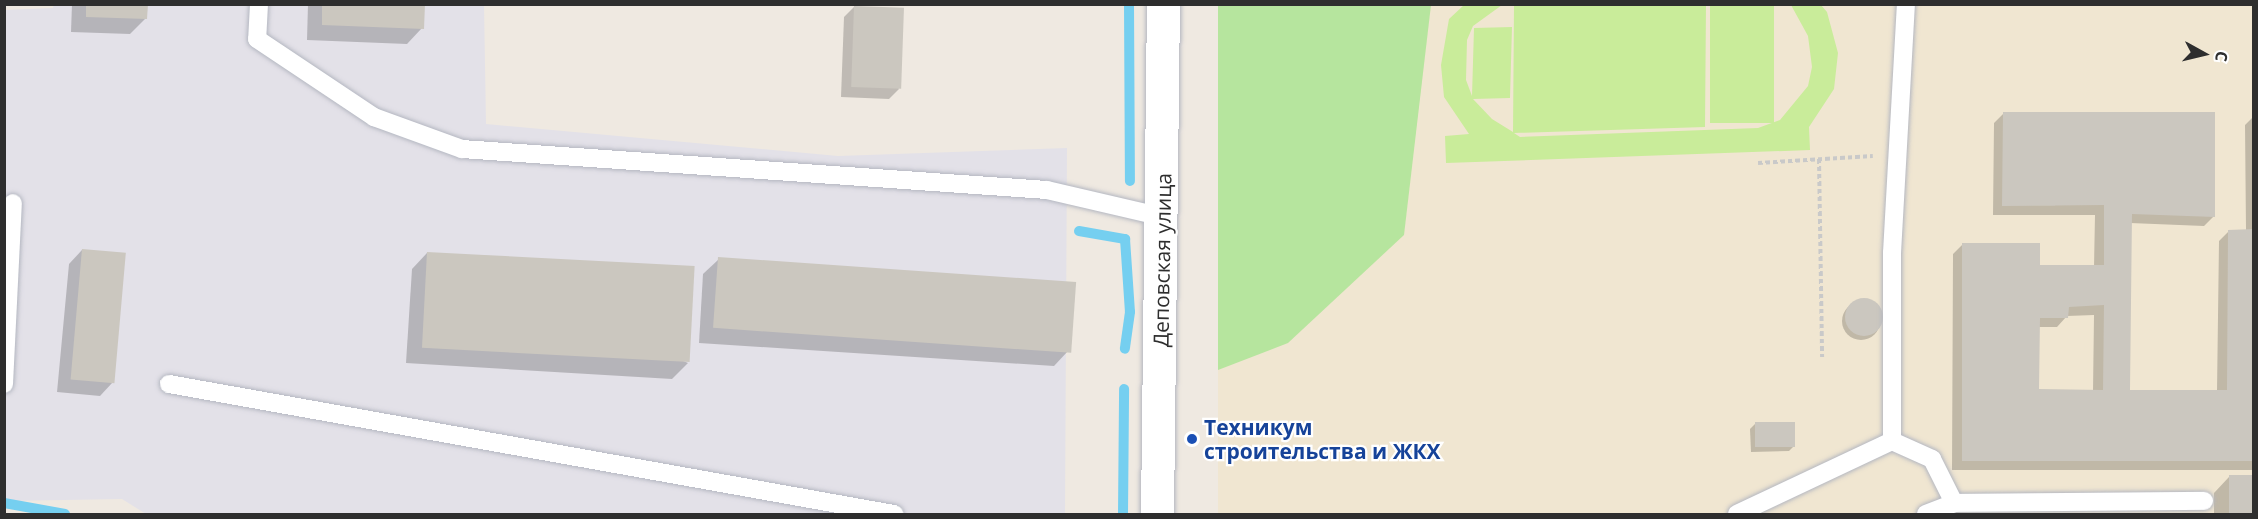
<!DOCTYPE html>
<html>
<head>
<meta charset="utf-8">
<style>
  body { margin:0 }
  #map { position:relative; width:2258px; height:519px; overflow:hidden; background:#efe9e1; font-family:"Open Sans",sans-serif }
  div>[style] { position:absolute }
  [style*='--x'] { left:calc(var(--x)*1px); top:calc(var(--y)*1px); width:calc(var(--w)*1px); rotate:calc(var(--a)*1deg) }
  .industrial>* { inset:0; background:#e3e1e8 }
  .education>* { inset:0; background:#f0e6d1; transform-origin:0 0 }
  .green>* { inset:0; background:#b6e59e }
  .pitch>* { inset:0; background:#c9ec9a; transform-origin:0 0 }
  .shadow>* { inset:0; background:#0003 }
  .round { border-radius:50% }
  .stream>* { height:10px; margin:-5px; padding:0 5px; transform-origin:5px; border-radius:5px; background:#75cff0 }
  .building>* { inset:0; background:#cbc7bf; transform-origin:0 0 }
  .path>* { height:4px; margin-top:-2px; transform-origin:0; background:repeating-linear-gradient(90deg,#c9c9c9 0 4.5px,transparent 0 7.5px) }
  .roads { filter:drop-shadow(0 0 2px #b4b7c1) drop-shadow(0 0 2px #b4b7c1) }
  .service>* { height:18px; margin:-9px; padding:0 9px; transform-origin:9px; border-radius:9px; background:#fff }
  .tertiary>* { height:33px; margin:-16.5px; padding:0 16.5px; transform-origin:16.5px; border-radius:16.5px; background:#fff }
  .dots>* { width:16px; height:16px; translate:-50% -50%; box-sizing:border-box; border:3px solid #fff; border-radius:50% }
  span { translate:-50% -50%; white-space:nowrap; text-align:center; line-height:1.15; -webkit-text-stroke:4.5px #fff; paint-order:stroke }
  .street-label { font-size:21px; color:#2e2e2e }
  .transit-label { font-size:21px; color:#164399; font-weight:700 }
  .left { translate:0 -50%; text-align:left }
  .frame { position:absolute; inset:0; border:6px solid #2e2e2e; pointer-events:none }
  .north { position:absolute; left:2174px; top:24px; width:60px; height:60px; -webkit-text-stroke:4px #fff; paint-order:stroke; rotate:98deg; font-size:16px; font-weight:700; line-height:24px; text-align:center; color:#2e2e2e }
  .north::after { content:''; display:block; margin:auto; width:21px; height:27px; background:#2e2e2e; clip-path:polygon(50% 0,100% 100%,50% 72%,0 100%) }
</style>
</head>
<body>
<div id="map">
  <div class="industrial">
    <i style="clip-path:polygon(54px 4px,484px 5px,486px 124px,838px 156px,1067px 148px,1065px 514px,146px 514px,122px 499px,5px 501px,5px 10px,53px 8px)"></i>
  </div>
  <div class="education">
    <i style="left:1218px;top:5px;width:1035px;height:509px"></i>
  </div>
  <div class="green">
    <i style="clip-path:polygon(1218px 5px,1431px 5px,1404px 235px,1288px 343px,1218px 370px)"></i>
  </div>
  <div class="pitch">
    <i style="clip-path:polygon(1464px 5px,1502px 5px,1473px 26px,1467px 40px,1466px 80px,1472px 96px,1474px 28px,1512px 27px,1510px 98px,1473px 99px,1492px 119px,1513px 132px,1514px 5px,1706px 5px,1705px 127px,1514px 133px,1520px 137px,1758px 128px,1780px 120px,1808px 86px,1812px 67px,1808px 36px,1791px 5px,1821px 5px,1827px 12px,1838px 53px,1834px 89px,1809px 127px,1810px 150px,1446px 163px,1445px 136px,1469px 134px,1444px 97px,1441px 65px,1449px 19px)"></i>
    <i style="left:1710px;top:5px;width:64px;height:118px"></i>
  </div>
  <div class="shadow">
    <i style="clip-path:polygon(72px 4px,146px 4px,146px 18px,130px 34px,71px 32px)"></i>
    <i style="clip-path:polygon(308px 4px,423px 4px,422px 28px,407px 44px,307px 40px)"></i>
    <i style="clip-path:polygon(854px 7px,899px 89px,889px 99px,841px 97px,844px 17px)"></i>
    <i style="clip-path:polygon(evenodd,2004px 113px,2214px 216px,2204px 226px,2130px 223px,2129px 391px,2217px 391px,2219px 241px,2229px 231px,2246px 231px,2245px 125px,2254px 116px,2254px 470px,1952px 470px,1953px 254px,1963px 244px,2039px 266px,2094px 267px,2095px 215px,1993px 215px,1994px 123px,2004px 113px,2094px 315px,2093px 391px,2038px 391px,2038px 327px,2057px 327px,2067px 316px,2094px 315px)"></i>
    <i style="clip-path:polygon(82px 250px,113px 382px,100px 396px,57px 392px,69px 264px)"></i>
    <i style="clip-path:polygon(427px 253px,688px 363px,672px 379px,406px 363px,412px 269px)"></i>
    <i style="clip-path:polygon(719px 259px,1069px 350px,1054px 366px,699px 343px,703px 274px)"></i>
    <i class="round" style="left:1842px;top:302px;width:38px;height:38px"></i>
    <i style="clip-path:polygon(1755px 424px,1794px 446px,1789px 451px,1751px 452px,1750px 429px)"></i>
    <i style="clip-path:polygon(2229px 477px,2254px 477px,2254px 514px,2214px 514px,2214px 493px)"></i>
  </div>
  <div class="stream">
    <i style="--x:1129;--y:4;--w:177;--a:89.7"></i>
    <i style="--x:1079;--y:231;--w:47;--a:9.9"></i>
    <i style="--x:1125;--y:239;--w:73;--a:86.1"></i>
    <i style="--x:1130;--y:312;--w:37;--a:98"></i>
    <i style="--x:4;--y:503;--w:62;--a:10.2"></i>
    <i style="--x:1123;--y:514;--w:125;--a:-89.5"></i>
  </div>
  <div class="building">
    <i style="clip-path:polygon(86px 4px,148px 4px,147px 19px,86px 17px)"></i>
    <i style="clip-path:polygon(322px 4px,425px 4px,424px 29px,322px 25px)"></i>
    <i style="left:854px;top:6px;width:50px;height:81px;rotate:2deg"></i>
    <i style="clip-path:polygon(evenodd,2003px 112px,2215px 112px,2215px 217px,2132px 214px,2130px 390px,2227px 390px,2228px 230px,2254px 229px,2254px 461px,1962px 461px,1962px 243px,2040px 243px,2040px 265px,2104px 265px,2104px 205px,2002px 206px,2003px 112px,2104px 305px,2103px 390px,2039px 389px,2040px 318px,2068px 318px,2069px 307px,2104px 305px)"></i>
    <i style="left:82px;top:249px;width:44px;height:131px;rotate:5deg"></i>
    <i style="left:427px;top:252px;width:268px;height:96px;rotate:3deg"></i>
    <i style="left:718px;top:257px;width:359px;height:71px;rotate:4deg"></i>
    <i class="round" style="left:1845px;top:298px;width:38px;height:38px"></i>
    <i style="left:1795px;top:422px;width:25px;height:40px;rotate:90deg"></i>
    <i style="left:2229px;top:475px;width:25px;height:39px"></i>
  </div>
  <div class="path">
    <i style="--x:1819;--y:159;--w:198;--a:89.1"></i>
    <i style="--x:1758;--y:163;--w:115;--a:-3.5"></i>
  </div>
  <div class="roads">
    <div class="service">
      <i style="--x:259;--y:4;--w:35;--a:93"></i>
      <i style="--x:257;--y:39;--w:141;--a:33.7"></i>
      <i style="--x:374;--y:117;--w:94;--a:20"></i>
      <i style="--x:462;--y:149;--w:586;--a:4.01"></i>
      <i style="--x:1047;--y:190;--w:119;--a:13.1"></i>
      <i style="--x:4;--y:384;--w:181;--a:-87.2"></i>
      <i style="--x:169;--y:384;--w:737;--a:10.17"></i>
      <i style="--x:1892;--y:441;--w:44;--a:24.2"></i>
      <i style="--x:1932;--y:459;--w:49;--a:63.4"></i>
      <i style="--x:1737;--y:514;--w:171;--a:-25.2"></i>
      <i style="--x:1892;--y:441;--w:188;--a:-90"></i>
      <i style="--x:1892;--y:253;--w:249;--a:-86.8"></i>
      <i style="--x:1926;--y:514;--w:30;--a:-21"></i>
      <i style="--x:1954;--y:503;--w:250;--a:-0.5"></i>
    </div>
    <div class="tertiary">
      <i style="--x:1157;--y:514;--w:510;--a:-89.33"></i>
    </div>
  </div>
  <div class="dots">
    <i style="left:1192px;top:439px;background:#1a4fb4"></i>
  </div>
  <div class="street-label">
    <span style="left:1162px;top:260px;rotate:-89deg">Деповская улица</span>
  </div>
  <div class="transit-label">
    <span class="left" style="left:1204px;top:439px">Техникум<br>строительства и ЖКХ</span>
  </div>
  <div class="frame"></div>
  <div class="north">С</div>
</div>
</body>
</html>
